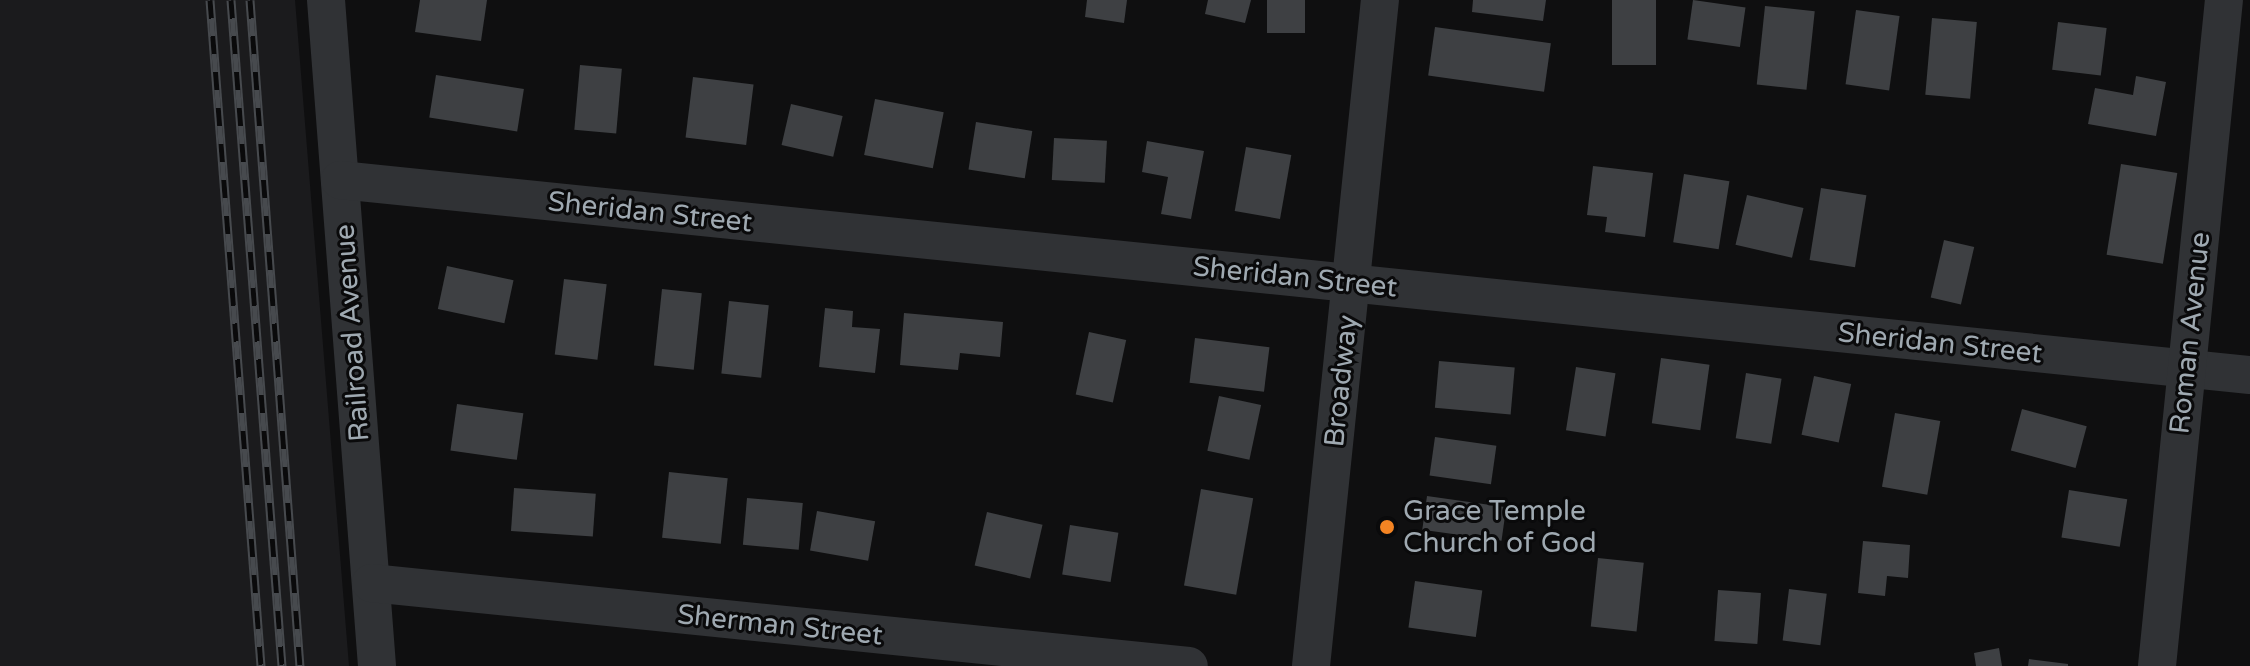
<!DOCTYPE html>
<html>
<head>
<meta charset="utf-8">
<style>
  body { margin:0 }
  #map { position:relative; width:2250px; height:666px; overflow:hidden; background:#0f0f10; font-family:"Varela Round",sans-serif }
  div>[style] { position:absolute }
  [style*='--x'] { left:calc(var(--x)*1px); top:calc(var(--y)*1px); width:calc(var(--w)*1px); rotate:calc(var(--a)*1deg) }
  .built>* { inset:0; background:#1b1b1d }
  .building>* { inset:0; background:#3e4043; transform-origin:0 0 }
  .street>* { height:38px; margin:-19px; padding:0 19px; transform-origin:19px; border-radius:19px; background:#303235 }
  .rail>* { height:9px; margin-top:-4.5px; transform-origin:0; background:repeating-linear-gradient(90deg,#0a0a0b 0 18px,#474a4e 0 36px); box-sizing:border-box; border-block:2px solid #474a4e }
  .dots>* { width:22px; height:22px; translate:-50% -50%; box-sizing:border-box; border:4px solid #0a0a0b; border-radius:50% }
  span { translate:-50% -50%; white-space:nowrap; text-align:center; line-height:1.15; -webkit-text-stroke:6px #0a0a0b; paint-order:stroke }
  .street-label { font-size:28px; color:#9fa9b1 }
  .poi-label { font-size:28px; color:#9fa9b1 }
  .left { translate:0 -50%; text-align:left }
</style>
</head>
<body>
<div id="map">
  <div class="built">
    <i style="clip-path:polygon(0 0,295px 0,349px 666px,0 666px)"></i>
  </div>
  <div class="building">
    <i style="clip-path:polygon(420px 0,487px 0,481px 41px,415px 32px)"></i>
    <i style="clip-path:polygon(1087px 0,1127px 0,1124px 23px,1085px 17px)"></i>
    <i style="clip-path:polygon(1208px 0,1251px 0,1245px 23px,1205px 14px)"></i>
    <i style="left:1267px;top:0;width:38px;height:33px"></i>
    <i style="clip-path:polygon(1473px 0,1546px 0,1543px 21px,1472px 12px)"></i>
    <i style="left:1612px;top:0;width:44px;height:65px"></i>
    <i style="left:1693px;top:0;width:53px;height:40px;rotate:8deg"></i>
    <i style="left:1765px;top:6px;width:50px;height:79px;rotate:6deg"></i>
    <i style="left:1856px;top:10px;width:44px;height:75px;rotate:8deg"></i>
    <i style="left:1932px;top:18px;width:45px;height:77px;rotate:5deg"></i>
    <i style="left:2058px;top:22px;width:49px;height:48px;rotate:7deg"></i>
    <i style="left:1435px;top:27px;width:117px;height:49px;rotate:8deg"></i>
    <i style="left:580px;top:65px;width:42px;height:65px;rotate:5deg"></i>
    <i style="left:436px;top:75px;width:89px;height:43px;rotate:9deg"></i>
    <i style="clip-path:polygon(2136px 76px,2166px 82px,2156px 136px,2088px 124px,2095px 88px,2133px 95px)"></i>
    <i style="left:693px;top:77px;width:61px;height:61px;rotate:7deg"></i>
    <i style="left:875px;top:99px;width:70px;height:57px;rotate:11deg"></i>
    <i style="left:791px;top:104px;width:53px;height:42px;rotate:13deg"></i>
    <i style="left:976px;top:122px;width:57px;height:48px;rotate:9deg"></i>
    <i style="left:1054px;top:138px;width:53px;height:42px;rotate:3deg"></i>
    <i style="clip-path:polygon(1147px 141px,1204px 151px,1191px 219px,1161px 214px,1168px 177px,1142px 172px)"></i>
    <i style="left:1246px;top:147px;width:46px;height:65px;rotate:10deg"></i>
    <i style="left:2121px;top:164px;width:57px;height:92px;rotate:9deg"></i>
    <i style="clip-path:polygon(1593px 166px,1653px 173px,1645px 237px,1605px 232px,1607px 217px,1587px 215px)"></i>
    <i style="left:1684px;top:174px;width:46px;height:69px;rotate:9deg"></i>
    <i style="left:1821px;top:188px;width:46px;height:73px;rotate:9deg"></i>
    <i style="left:1747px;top:195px;width:58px;height:51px;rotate:13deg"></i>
    <i style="left:1944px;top:240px;width:31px;height:59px;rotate:13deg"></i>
    <i style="left:447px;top:266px;width:68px;height:44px;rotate:12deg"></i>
    <i style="left:564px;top:279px;width:43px;height:76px;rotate:7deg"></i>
    <i style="left:662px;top:289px;width:40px;height:77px;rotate:6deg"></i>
    <i style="left:729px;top:301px;width:40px;height:73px;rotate:6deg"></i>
    <i style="clip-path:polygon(825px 308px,853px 311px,852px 327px,880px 329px,875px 373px,819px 367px)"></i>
    <i style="clip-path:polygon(904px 313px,1003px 322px,1000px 357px,960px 353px,958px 370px,900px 365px)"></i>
    <i style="left:1089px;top:332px;width:38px;height:64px;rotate:12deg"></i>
    <i style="left:1195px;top:338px;width:75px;height:45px;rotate:7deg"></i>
    <i style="left:1661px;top:358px;width:49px;height:66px;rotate:8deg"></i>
    <i style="left:1439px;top:361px;width:76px;height:47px;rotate:5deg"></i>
    <i style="left:1576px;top:367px;width:40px;height:64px;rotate:9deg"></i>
    <i style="left:1746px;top:373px;width:36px;height:66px;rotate:9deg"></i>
    <i style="left:1814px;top:376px;width:38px;height:60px;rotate:12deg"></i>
    <i style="left:1219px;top:396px;width:43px;height:56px;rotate:12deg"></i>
    <i style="left:457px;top:404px;width:67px;height:47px;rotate:8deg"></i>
    <i style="left:2022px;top:409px;width:67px;height:43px;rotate:15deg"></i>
    <i style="left:1895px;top:413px;width:46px;height:75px;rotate:10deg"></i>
    <i style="left:1435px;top:437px;width:62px;height:39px;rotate:8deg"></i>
    <i style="left:669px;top:472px;width:59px;height:66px;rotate:6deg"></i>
    <i style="left:514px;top:488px;width:82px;height:43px;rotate:4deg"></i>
    <i style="left:1201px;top:489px;width:53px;height:98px;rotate:10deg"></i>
    <i style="left:2069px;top:490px;width:59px;height:48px;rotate:9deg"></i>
    <i style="left:1427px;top:496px;width:80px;height:34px;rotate:8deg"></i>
    <i style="left:747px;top:498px;width:56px;height:47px;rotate:5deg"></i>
    <i style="left:817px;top:511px;width:59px;height:40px;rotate:10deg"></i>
    <i style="left:987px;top:512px;width:57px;height:55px;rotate:13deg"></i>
    <i style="left:1070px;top:525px;width:49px;height:50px;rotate:9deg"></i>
    <i style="clip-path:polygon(1863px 541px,1910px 545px,1908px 578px,1887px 576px,1885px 596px,1858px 593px)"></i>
    <i style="left:1598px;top:558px;width:46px;height:69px;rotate:6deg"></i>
    <i style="left:1415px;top:581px;width:68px;height:47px;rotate:8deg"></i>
    <i style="left:1789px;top:589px;width:38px;height:52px;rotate:7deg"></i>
    <i style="left:1718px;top:590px;width:43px;height:51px;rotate:4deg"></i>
    <i style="clip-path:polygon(1999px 648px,2002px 666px,1976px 666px,1974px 653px)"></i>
    <i style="clip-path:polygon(2029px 659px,2068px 664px,2068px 666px,2028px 666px)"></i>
  </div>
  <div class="street">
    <i style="--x:326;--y:0;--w:668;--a:85.62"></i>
    <i style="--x:340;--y:180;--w:1920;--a:5.83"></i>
    <i style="--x:371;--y:583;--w:822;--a:5.79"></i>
    <i style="--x:1311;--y:666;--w:670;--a:-84.09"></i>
    <i style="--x:2157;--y:666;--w:669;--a:-84.26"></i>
  </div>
  <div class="rail">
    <i style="--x:210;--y:0;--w:668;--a:85.62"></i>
    <i style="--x:231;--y:0;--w:668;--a:85.62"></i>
    <i style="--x:250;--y:0;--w:668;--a:85.71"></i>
  </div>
  <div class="dots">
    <i style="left:1387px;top:527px;background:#f48423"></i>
  </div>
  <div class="street-label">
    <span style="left:650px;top:212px;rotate:6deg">Sheridan Street</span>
    <span style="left:1295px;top:277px;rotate:6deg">Sheridan Street</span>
    <span style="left:352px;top:333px;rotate:-94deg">Railroad Avenue</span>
    <span style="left:2190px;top:333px;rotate:-84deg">Roman Avenue</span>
    <span style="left:1940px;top:343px;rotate:6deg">Sheridan Street</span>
    <span style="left:1341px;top:381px;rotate:-84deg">Broadway</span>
    <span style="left:780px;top:625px;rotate:6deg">Sherman Street</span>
  </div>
  <div class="poi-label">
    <span class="left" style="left:1403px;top:527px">Grace Temple<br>Church of God</span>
  </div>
</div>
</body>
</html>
